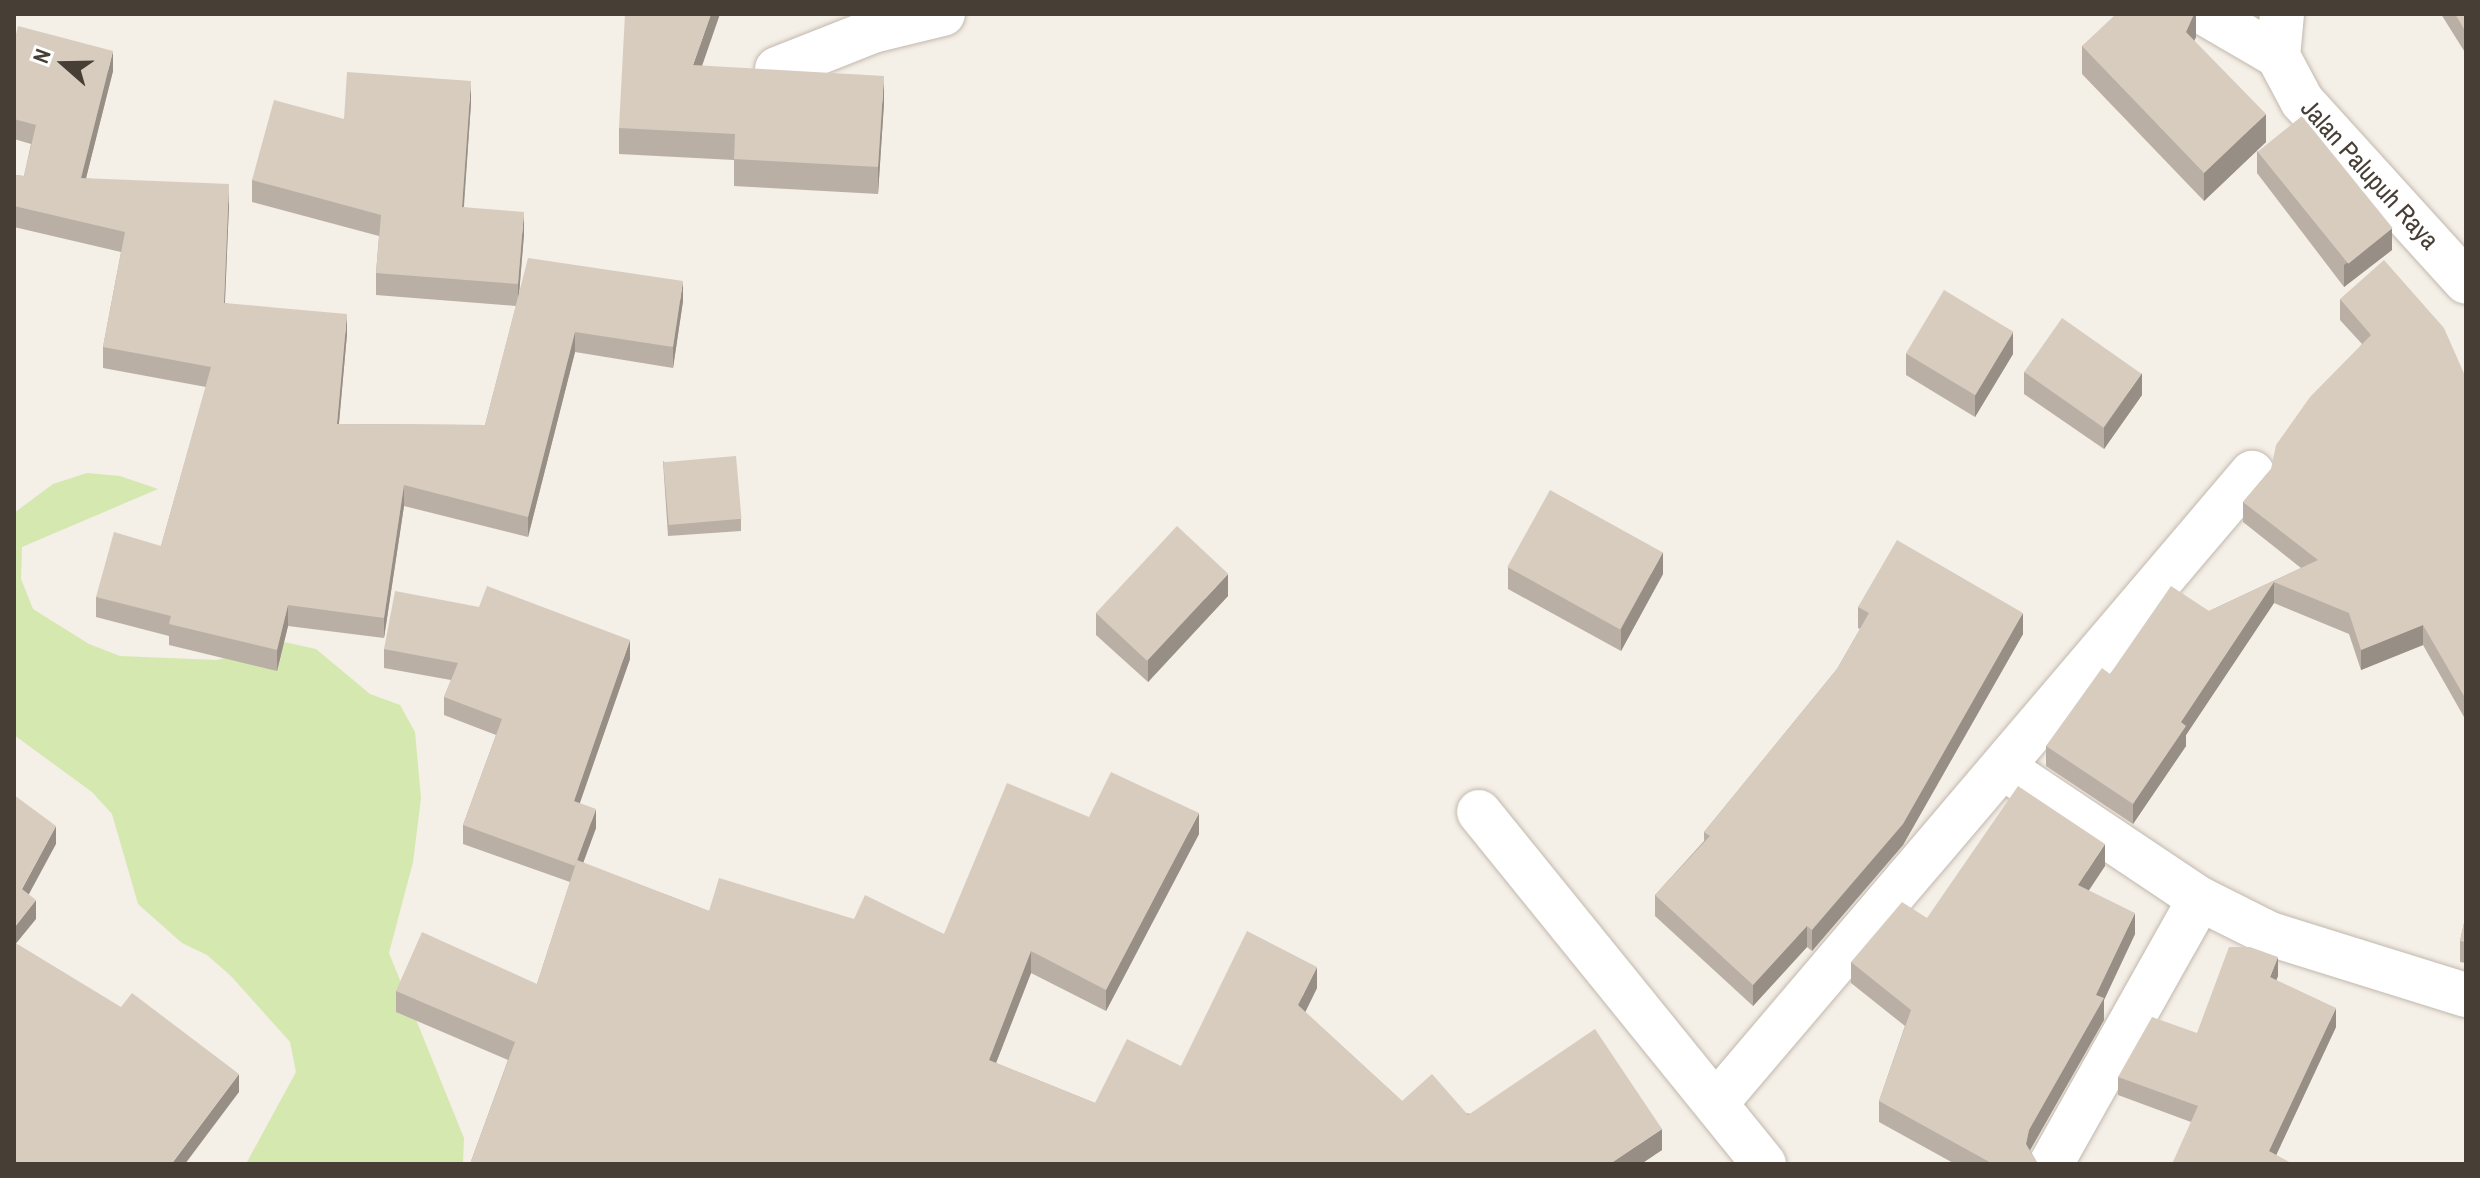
<!DOCTYPE html>
<html>
<head>
<meta charset="utf-8">
<style>
  body { margin:0 }
  #map { position:relative; width:2480px; height:1178px; overflow:hidden; background:#f4efe7; font-family:"Archivo Narrow",sans-serif }
  div>[style] { position:absolute }
  [style*='--x'] { left:calc(var(--x)*1px); top:calc(var(--y)*1px); width:calc(var(--w)*1px); rotate:calc(var(--a)*1deg) }
  .green>* { inset:0; background:#d4e8b0 }
  .roads { filter:drop-shadow(0 0 2px #c2b8ad) drop-shadow(0 0 2px #c2b8ad) }
  .street>* { height:44px; margin:-22px; padding:0 22px; transform-origin:22px; border-radius:22px; background:#fff }
  .wall>* { inset:0; background:#baafa4 }
  .shaded-wall>* { inset:0; background:#978f86 }
  .building>* { inset:0; background:#d8ccbf; transform-origin:0 0 }
  span { translate:-50% -50%; white-space:nowrap; text-align:center; line-height:1.15; -webkit-text-stroke:6px #fff; paint-order:stroke }
  .street-label { font-size:26px; color:#473f36 }
  .frame { position:absolute; inset:0; border:16px solid #473f36; pointer-events:none }
  .north { position:absolute; left:24px; top:24px; width:80px; height:80px; -webkit-text-stroke:6px #fff; paint-order:stroke; rotate:290deg; font-size:22px; font-weight:700; line-height:32px; text-align:center; color:#473f36 }
  .north::after { content:''; display:block; margin:auto; width:28px; height:36px; background:#473f36; clip-path:polygon(50% 0,100% 100%,50% 72%,0 100%) }
</style>
</head>
<body>
<div id="map">
  <div class="green">
    <i style="clip-path:polygon(87px 473px,120px 476px,158px 489px,22px 547px,21px 579px,33px 609px,89px 644px,120px 656px,217px 660px,284px 642px,316px 649px,370px 694px,400px 705px,415px 732px,421px 798px,413px 862px,389px 953px,464px 1138px,463px 1164px,246px 1164px,296px 1072px,290px 1042px,231px 976px,207px 955px,182px 943px,138px 904px,112px 814px,92px 792px,14px 735px,14px 513px,53px 484px)"></i>
  </div>
  <div class="roads">
    <div class="street">
      <i style="--x:2206;--y:14;--w:83;--a:30.3"></i>
      <i style="--x:2282;--y:14;--w:42;--a:95.4"></i>
      <i style="--x:2278;--y:56;--w:51;--a:61.9"></i>
      <i style="--x:2302;--y:101;--w:244;--a:47.8"></i>
      <i style="--x:777;--y:69;--w:103;--a:-21.6"></i>
      <i style="--x:873;--y:31;--w:72;--a:-13.7"></i>
      <i style="--x:2004;--y:768;--w:236;--a:33.8"></i>
      <i style="--x:2200;--y:899;--w:78;--a:26.6"></i>
      <i style="--x:2270;--y:934;--w:205;--a:17.3"></i>
      <i style="--x:1479;--y:812;--w:453;--a:51"></i>
      <i style="--x:1717;--y:1102;--w:826;--a:-49.62"></i>
      <i style="--x:2051;--y:1164;--w:304;--a:-60.7"></i>
    </div>
  </div>
  <div class="wall">
    <i style="clip-path:polygon(2196px 14px,2196px 37px,2194px 40px,2266px 142px,2204px 201px,2082px 74px,2082px 46px)"></i>
    <i style="clip-path:polygon(2441px 14px,2466px 14px,2466px 54px)"></i>
    <i style="clip-path:polygon(14px 43px,113px 71px,86px 178px,229px 204px,225px 303px,347px 334px,339px 424px,485px 425px,516px 306px,376px 295px,376px 273px,379px 236px,252px 202px,252px 180px,344px 119px,471px 103px,464px 207px,524px 234px,519px 295px,683px 301px,673px 368px,575px 352px,528px 537px,404px 506px,384px 638px,288px 626px,277px 671px,169px 645px,169px 636px,96px 617px,96px 597px,161px 546px,206px 387px,103px 368px,103px 347px,121px 252px,14px 227px,14px 175px,24px 176px,31px 144px,14px 139px)"></i>
    <i style="clip-path:polygon(702px 66px,884px 103px,878px 194px,734px 186px,734px 160px,619px 154px,619px 128px)"></i>
    <i style="clip-path:polygon(2257px 151px,2392px 250px,2344px 287px,2257px 173px)"></i>
    <i style="clip-path:polygon(2340px 299px,2466px 378px,2466px 733px,2464px 717px,2423px 645px,2361px 670px,2349px 634px,2274px 603px,2186px 735px,2186px 746px,2133px 824px,2046px 766px,2046px 746px,2110px 674px,2209px 611px,2301px 568px,2243px 522px,2243px 502px,2271px 469px,2362px 344px,2340px 320px)"></i>
    <i style="clip-path:polygon(1906px 353px,2013px 354px,1975px 417px,1906px 375px)"></i>
    <i style="clip-path:polygon(2024px 372px,2142px 395px,2104px 449px,2024px 394px)"></i>
    <i style="clip-path:polygon(663px 461px,741px 519px,741px 531px,668px 536px)"></i>
    <i style="clip-path:polygon(1508px 567px,1663px 574px,1621px 651px,1508px 589px)"></i>
    <i style="clip-path:polygon(1228px 596px,1148px 682px,1096px 635px,1096px 613px)"></i>
    <i style="clip-path:polygon(1858px 607px,2023px 634px,1903px 845px,1812px 951px,1807px 947px,1753px 1006px,1655px 916px,1655px 895px,1704px 841px,1704px 832px,1837px 669px,1860px 629px,1858px 628px)"></i>
    <i style="clip-path:polygon(384px 649px,630px 659px,579px 803px,596px 828px,583px 863px,709px 911px,854px 919px,944px 934px,1089px 817px,1199px 834px,1106px 1011px,1031px 973px,996px 1063px,1095px 1103px,1181px 1066px,1317px 988px,1305px 1012px,1402px 1101px,1662px 1150px,1641px 1164px,470px 1164px,508px 1060px,396px 1012px,396px 991px,537px 984px,570px 882px,463px 844px,463px 825px,496px 735px,444px 715px,444px 697px,451px 680px,384px 668px)"></i>
    <i style="clip-path:polygon(2105px 866px,2088px 890px,2135px 934px,2104px 1000px,2104px 1020px,2030px 1150px,2038px 1164px,1955px 1164px,1879px 1122px,1879px 1101px,1905px 1026px,1851px 983px,1851px 962px,1927px 918px)"></i>
    <i style="clip-path:polygon(2466px 914px,2466px 963px,2460px 962px,2460px 941px)"></i>
    <i style="clip-path:polygon(2278px 976px,2276px 980px,2336px 1027px,2276px 1155px,2191px 1122px,2118px 1095px,2118px 1077px,2197px 1033px)"></i>
  </div>
  <div class="shaded-wall">
    <i style="clip-path:polygon(711px 14px,720px 14px,693px 92px,693px 65px)"></i>
    <i style="clip-path:polygon(2194px 14px,2196px 14px,2196px 37px,2186px 59px,2186px 32px)"></i>
    <i style="clip-path:polygon(113px 51px,113px 71px,81px 198px,81px 178px)"></i>
    <i style="clip-path:polygon(884px 76px,884px 103px,878px 194px,878px 167px)"></i>
    <i style="clip-path:polygon(471px 81px,471px 103px,462px 229px,462px 207px)"></i>
    <i style="clip-path:polygon(2266px 114px,2266px 142px,2204px 201px,2204px 173px)"></i>
    <i style="clip-path:polygon(229px 184px,229px 204px,224px 323px,224px 303px)"></i>
    <i style="clip-path:polygon(524px 212px,524px 234px,518px 306px,518px 284px)"></i>
    <i style="clip-path:polygon(2392px 228px,2392px 250px,2344px 287px,2344px 265px)"></i>
    <i style="clip-path:polygon(683px 281px,683px 301px,673px 368px,673px 347px)"></i>
    <i style="clip-path:polygon(347px 314px,347px 334px,337px 444px,337px 424px)"></i>
    <i style="clip-path:polygon(575px 332px,575px 352px,528px 537px,528px 517px)"></i>
    <i style="clip-path:polygon(2013px 332px,2013px 354px,1975px 417px,1975px 395px)"></i>
    <i style="clip-path:polygon(2142px 373px,2142px 395px,2104px 449px,2104px 427px)"></i>
    <i style="clip-path:polygon(404px 485px,404px 506px,384px 638px,384px 618px)"></i>
    <i style="clip-path:polygon(1663px 552px,1663px 574px,1621px 651px,1621px 629px)"></i>
    <i style="clip-path:polygon(1228px 574px,1228px 596px,1148px 682px,1148px 660px)"></i>
    <i style="clip-path:polygon(2274px 582px,2274px 603px,2186px 735px,2186px 746px,2133px 824px,2133px 804px,2181px 722px)"></i>
    <i style="clip-path:polygon(288px 605px,288px 626px,277px 671px,277px 650px)"></i>
    <i style="clip-path:polygon(2023px 613px,2023px 634px,1903px 845px,1812px 951px,1812px 930px)"></i>
    <i style="clip-path:polygon(2423px 625px,2423px 645px,2361px 670px,2361px 650px)"></i>
    <i style="clip-path:polygon(630px 640px,630px 659px,574px 820px,574px 801px)"></i>
    <i style="clip-path:polygon(596px 809px,596px 828px,575px 885px,575px 866px)"></i>
    <i style="clip-path:polygon(1199px 813px,1199px 834px,1106px 1011px,1106px 990px)"></i>
    <i style="clip-path:polygon(56px 826px,56px 844px,22px 907px,22px 889px)"></i>
    <i style="clip-path:polygon(2105px 844px,2105px 866px,2078px 907px,2078px 885px)"></i>
    <i style="clip-path:polygon(36px 900px,36px 919px,14px 946px,14px 928px)"></i>
    <i style="clip-path:polygon(2135px 913px,2135px 934px,2104px 1000px,2104px 1020px,2029px 1152px,2026px 1144px,2029px 1130px)"></i>
    <i style="clip-path:polygon(1807px 926px,1807px 947px,1753px 1006px,1753px 985px)"></i>
    <i style="clip-path:polygon(1031px 951px,1031px 973px,989px 1081px,989px 1060px)"></i>
    <i style="clip-path:polygon(2278px 957px,2278px 976px,2270px 996px,2270px 977px)"></i>
    <i style="clip-path:polygon(1317px 967px,1317px 988px,1298px 1027px,1298px 1005px)"></i>
    <i style="clip-path:polygon(2336px 1008px,2336px 1027px,2272px 1164px,2269px 1151px)"></i>
    <i style="clip-path:polygon(239px 1074px,239px 1092px,185px 1164px,173px 1164px,173px 1162px)"></i>
    <i style="clip-path:polygon(1662px 1129px,1662px 1150px,1641px 1164px,1610px 1164px)"></i>
  </div>
  <div class="building">
    <i style="clip-path:polygon(625px 14px,711px 14px,693px 65px,884px 76px,878px 167px,734px 159px,735px 134px,619px 128px)"></i>
    <i style="clip-path:polygon(2116px 14px,2194px 14px,2186px 32px,2266px 114px,2204px 173px,2082px 46px)"></i>
    <i style="clip-path:polygon(2455px 14px,2466px 14px,2466px 32px)"></i>
    <i style="clip-path:polygon(18px 26px,113px 51px,81px 178px,229px 184px,224px 303px,347px 314px,337px 424px,485px 425px,528px 258px,683px 281px,673px 347px,575px 332px,528px 517px,404px 485px,384px 618px,288px 605px,277px 650px,169px 624px,171px 616px,96px 597px,114px 532px,161px 546px,211px 367px,103px 347px,125px 232px,14px 206px,14px 175px,24px 176px,36px 125px,14px 119px,14px 43px)"></i>
    <i style="clip-path:polygon(347px 72px,471px 81px,462px 207px,524px 212px,518px 284px,376px 273px,381px 215px,252px 180px,274px 100px,344px 119px)"></i>
    <i style="left:2302px;top:116px;width:144px;height:57px;rotate:51deg"></i>
    <i style="clip-path:polygon(2384px 260px,2444px 328px,2466px 378px,2466px 712px,2464px 696px,2423px 625px,2361px 650px,2349px 613px,2274px 582px,2181px 722px,2186px 726px,2133px 804px,2046px 746px,2102px 668px,2110px 674px,2171px 586px,2209px 611px,2318px 560px,2243px 502px,2271px 469px,2276px 445px,2310px 397px,2371px 335px,2340px 299px)"></i>
    <i style="left:1944px;top:290px;width:81px;height:74px;rotate:31deg"></i>
    <i style="left:2062px;top:318px;width:97px;height:66px;rotate:35deg"></i>
    <i style="left:736px;top:456px;width:63px;height:73px;rotate:85deg"></i>
    <i style="left:1550px;top:490px;width:129px;height:88px;rotate:29deg"></i>
    <i style="left:1177px;top:526px;width:70px;height:119px;rotate:43deg"></i>
    <i style="clip-path:polygon(1897px 540px,2023px 613px,1903px 824px,1812px 930px,1807px 926px,1753px 985px,1655px 895px,1710px 836px,1704px 832px,1837px 669px,1869px 613px,1858px 607px)"></i>
    <i style="clip-path:polygon(487px 586px,630px 640px,574px 801px,596px 809px,575px 866px,463px 825px,502px 719px,444px 697px,458px 663px,384px 649px,395px 591px,479px 607px)"></i>
    <i style="clip-path:polygon(1111px 772px,1199px 813px,1106px 990px,1031px 951px,989px 1060px,1095px 1103px,1127px 1039px,1181px 1066px,1247px 931px,1317px 967px,1298px 1005px,1402px 1101px,1432px 1074px,1468px 1115px,1595px 1029px,1662px 1129px,1610px 1164px,470px 1164px,515px 1042px,396px 991px,422px 932px,537px 984px,577px 860px,709px 911px,719px 878px,854px 919px,865px 895px,944px 934px,1007px 783px,1089px 817px)"></i>
    <i style="clip-path:polygon(2018px 786px,2105px 844px,2078px 885px,2135px 913px,2096px 995px,2104px 998px,2029px 1130px,2026px 1144px,2038px 1164px,1993px 1164px,1879px 1101px,1911px 1010px,1851px 962px,1902px 902px,1927px 918px)"></i>
    <i style="clip-path:polygon(14px 795px,56px 826px,22px 889px,36px 900px,14px 928px)"></i>
    <i style="clip-path:polygon(2466px 914px,2466px 942px,2460px 941px)"></i>
    <i style="clip-path:polygon(14px 942px,121px 1007px,132px 993px,239px 1074px,173px 1162px,176px 1164px,14px 1164px)"></i>
    <i style="clip-path:polygon(2229px 947px,2250px 947px,2278px 957px,2270px 977px,2336px 1008px,2269px 1151px,2293px 1164px,2172px 1164px,2198px 1106px,2118px 1077px,2152px 1017px,2197px 1033px)"></i>
  </div>
  <div class="street-label">
    <span style="left:2370px;top:174px;rotate:48deg">Jalan Palupuh Raya</span>
  </div>
  <div class="frame"></div>
  <div class="north">N</div>
</div>
</body>
</html>
